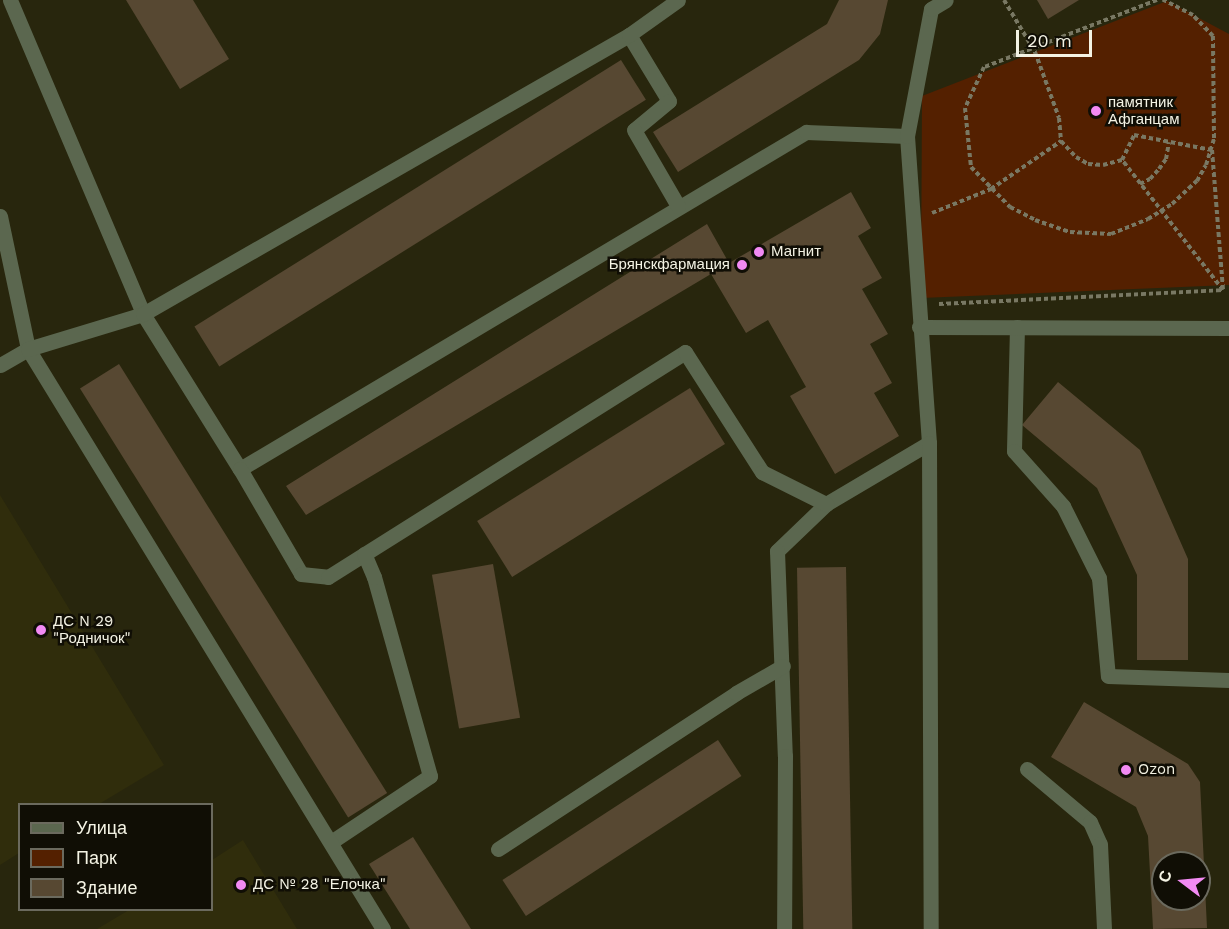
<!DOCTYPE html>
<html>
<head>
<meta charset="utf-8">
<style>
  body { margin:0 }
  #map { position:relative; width:1229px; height:929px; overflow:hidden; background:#28260d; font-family:"Work Sans",sans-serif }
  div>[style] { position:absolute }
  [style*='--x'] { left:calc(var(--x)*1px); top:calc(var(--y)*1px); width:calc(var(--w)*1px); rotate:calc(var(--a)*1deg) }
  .built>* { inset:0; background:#302d0c }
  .green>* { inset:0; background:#542000 }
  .building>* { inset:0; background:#574832; transform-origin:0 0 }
  .path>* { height:4px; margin-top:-2px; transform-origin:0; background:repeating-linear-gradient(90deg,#797863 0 4.5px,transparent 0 7.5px) }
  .lane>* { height:15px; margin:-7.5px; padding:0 7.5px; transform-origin:7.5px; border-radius:7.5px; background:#5b674f }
  .street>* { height:15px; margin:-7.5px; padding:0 7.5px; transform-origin:7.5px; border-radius:7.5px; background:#5b674f }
  .dots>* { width:16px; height:16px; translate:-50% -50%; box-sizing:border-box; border:3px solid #100e05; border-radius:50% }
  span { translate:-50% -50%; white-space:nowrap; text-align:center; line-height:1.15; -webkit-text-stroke:5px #100e05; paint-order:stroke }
  .poi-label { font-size:15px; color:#f4f3e4 }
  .left { translate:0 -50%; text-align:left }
  .right { translate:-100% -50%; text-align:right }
  .legend { position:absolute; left:18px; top:803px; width:195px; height:108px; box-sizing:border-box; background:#100e05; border:2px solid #6b6a5e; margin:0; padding:8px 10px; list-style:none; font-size:18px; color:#f4f3e4 }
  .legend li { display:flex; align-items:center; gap:12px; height:30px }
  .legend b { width:30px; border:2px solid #6b6a5e }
  .north { position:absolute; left:1151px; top:851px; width:60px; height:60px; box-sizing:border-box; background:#100e05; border:2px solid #6b6a5e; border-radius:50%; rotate:286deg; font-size:16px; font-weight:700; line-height:24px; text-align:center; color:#f4f3e4 }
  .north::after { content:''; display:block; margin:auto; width:21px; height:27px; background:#f28af3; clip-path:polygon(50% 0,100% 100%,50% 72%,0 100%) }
  .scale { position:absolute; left:1016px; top:30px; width:76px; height:27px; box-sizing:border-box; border:3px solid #f4f3e4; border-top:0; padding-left:8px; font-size:18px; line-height:21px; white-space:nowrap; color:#f4f3e4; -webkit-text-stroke:4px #100e05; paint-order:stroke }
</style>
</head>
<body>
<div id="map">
  <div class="built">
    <i style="clip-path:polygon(0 495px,164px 765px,99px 804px,20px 804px,19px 853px,0 865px)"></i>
    <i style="clip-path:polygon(243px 840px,297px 929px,97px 929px,129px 910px,212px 910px,212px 860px)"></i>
  </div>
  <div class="green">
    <i style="clip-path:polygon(1167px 1px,1229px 34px,1229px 285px,921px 298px,922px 96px)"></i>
  </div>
  <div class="building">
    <i style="clip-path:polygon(126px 0,193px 0,229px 59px,180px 89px)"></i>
    <i style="clip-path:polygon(839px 0,888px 0,880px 34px,859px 60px,678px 172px,653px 132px,827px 24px)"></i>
    <i style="clip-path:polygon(1037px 0,1079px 0,1048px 19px)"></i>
    <i style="left:621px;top:60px;width:47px;height:503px;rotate:58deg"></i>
    <i style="clip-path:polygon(851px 192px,871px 228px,858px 236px,882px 278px,862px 289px,888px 334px,870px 344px,892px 383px,874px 393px,899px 436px,835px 474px,790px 396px,806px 387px,768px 320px,746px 333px,711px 274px,306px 515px,286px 486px,707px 224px,729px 263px)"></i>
    <i style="left:119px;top:364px;width:506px;height:46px;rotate:58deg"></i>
    <i style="clip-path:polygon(1058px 382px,1140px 450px,1188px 559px,1188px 660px,1137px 660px,1137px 575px,1097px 488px,1022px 425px)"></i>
    <i style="left:690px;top:388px;width:66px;height:251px;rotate:58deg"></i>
    <i style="left:493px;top:564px;width:156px;height:62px;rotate:80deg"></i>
    <i style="left:846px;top:567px;width:362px;height:49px;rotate:89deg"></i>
    <i style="clip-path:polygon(evenodd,1084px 702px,1188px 764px,1200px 782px,1207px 928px,1153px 929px,1148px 836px,1136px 807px,1051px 757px,1084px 702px,1163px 863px,1199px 863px,1199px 899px,1163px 899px,1163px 863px)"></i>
    <i style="left:718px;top:740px;width:43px;height:257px;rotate:57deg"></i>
    <i style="clip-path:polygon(413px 837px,471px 929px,410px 929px,369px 864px)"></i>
  </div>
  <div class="path">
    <i style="--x:1004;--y:0;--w:61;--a:59.2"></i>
    <i style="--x:1035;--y:52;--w:70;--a:70"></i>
    <i style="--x:1059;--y:118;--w:23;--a:85"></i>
    <i style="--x:1061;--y:141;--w:22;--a:47"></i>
    <i style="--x:1076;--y:157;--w:14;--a:30"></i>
    <i style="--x:1088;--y:164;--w:15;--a:4"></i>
    <i style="--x:1103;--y:165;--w:20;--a:-15"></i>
    <i style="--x:1122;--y:160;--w:28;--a:-64"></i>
    <i style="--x:1134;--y:135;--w:79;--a:10.9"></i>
    <i style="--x:1212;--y:150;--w:140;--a:85.5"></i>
    <i style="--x:1157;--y:0;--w:186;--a:158.8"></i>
    <i style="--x:984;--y:67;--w:45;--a:114.9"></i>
    <i style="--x:965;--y:108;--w:59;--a:84.2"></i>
    <i style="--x:971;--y:167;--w:56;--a:45.7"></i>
    <i style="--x:1010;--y:207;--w:28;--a:27"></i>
    <i style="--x:1035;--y:220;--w:37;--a:19"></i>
    <i style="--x:1070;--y:232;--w:41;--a:2.8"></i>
    <i style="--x:1111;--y:234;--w:40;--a:-22"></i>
    <i style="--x:1148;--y:219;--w:28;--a:-32"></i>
    <i style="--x:1172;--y:204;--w:34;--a:-43"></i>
    <i style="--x:1197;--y:181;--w:18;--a:-61"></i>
    <i style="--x:1206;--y:165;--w:28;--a:-73"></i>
    <i style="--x:1214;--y:138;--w:102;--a:-90.6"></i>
    <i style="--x:1213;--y:36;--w:29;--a:-134"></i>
    <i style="--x:1193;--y:15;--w:34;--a:-153"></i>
    <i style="--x:1140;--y:184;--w:11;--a:-27"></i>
    <i style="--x:1150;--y:179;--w:13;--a:-48"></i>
    <i style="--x:1159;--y:169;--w:12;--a:-55"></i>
    <i style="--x:1166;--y:159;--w:17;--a:-80"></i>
    <i style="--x:932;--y:213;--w:64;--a:-22.1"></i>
    <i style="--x:991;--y:189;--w:85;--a:-34.4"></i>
    <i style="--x:939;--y:304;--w:284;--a:-2.8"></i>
    <i style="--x:1223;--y:290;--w:165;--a:-127.8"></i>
  </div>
  <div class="lane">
    <i style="--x:10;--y:0;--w:341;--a:67"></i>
    <i style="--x:143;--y:314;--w:183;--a:58"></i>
    <i style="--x:240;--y:469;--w:659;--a:-30.77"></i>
    <i style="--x:806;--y:132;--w:101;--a:2.3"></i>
    <i style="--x:907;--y:136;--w:308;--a:85.9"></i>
    <i style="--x:929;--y:443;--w:120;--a:149.4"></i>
    <i style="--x:826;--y:504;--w:68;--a:136.2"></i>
    <i style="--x:777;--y:551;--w:205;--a:87.8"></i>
    <i style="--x:785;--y:756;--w:173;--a:90.3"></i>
    <i style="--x:629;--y:35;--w:77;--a:58.8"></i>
    <i style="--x:669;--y:101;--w:45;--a:140.4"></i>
    <i style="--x:634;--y:130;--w:88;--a:59.9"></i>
    <i style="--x:907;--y:136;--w:129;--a:-79.3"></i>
    <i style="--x:931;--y:9;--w:17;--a:-31"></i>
    <i style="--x:0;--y:216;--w:136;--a:78.1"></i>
    <i style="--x:28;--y:349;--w:32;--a:150"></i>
    <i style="--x:1017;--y:327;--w:124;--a:91.4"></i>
    <i style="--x:1014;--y:451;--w:74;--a:48.3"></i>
    <i style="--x:1063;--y:506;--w:80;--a:63.4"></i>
    <i style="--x:1099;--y:578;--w:98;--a:84.8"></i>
    <i style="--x:1108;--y:676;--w:121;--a:1.9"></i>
    <i style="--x:929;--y:443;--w:486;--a:89.8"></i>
    <i style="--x:240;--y:469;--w:121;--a:59.8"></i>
    <i style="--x:301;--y:574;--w:27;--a:6"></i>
    <i style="--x:328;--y:577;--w:422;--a:-32.2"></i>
    <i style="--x:685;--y:352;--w:143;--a:57.3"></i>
    <i style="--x:762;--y:472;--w:72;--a:26.6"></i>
    <i style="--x:1027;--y:769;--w:82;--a:40.1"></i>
    <i style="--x:1090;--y:822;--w:24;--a:66"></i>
    <i style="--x:1100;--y:844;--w:85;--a:87.3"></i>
    <i style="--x:331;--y:842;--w:119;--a:-33.7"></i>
    <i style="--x:430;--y:776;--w:207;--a:-105.7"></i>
    <i style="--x:374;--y:577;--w:25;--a:-113"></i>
    <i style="--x:498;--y:849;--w:285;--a:-33.2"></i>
    <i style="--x:736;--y:693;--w:54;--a:-29.9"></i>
    <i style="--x:383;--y:929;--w:680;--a:-121.47"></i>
    <i style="--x:28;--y:349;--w:120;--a:-16.9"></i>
    <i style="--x:143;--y:314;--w:560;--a:-29.86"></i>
    <i style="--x:629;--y:35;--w:60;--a:-35.5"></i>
  </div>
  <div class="street">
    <i style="--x:919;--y:327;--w:310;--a:0.2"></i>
  </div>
  <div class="dots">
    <i style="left:1096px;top:111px;background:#f28af3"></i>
    <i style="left:759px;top:252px;background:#f28af3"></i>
    <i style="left:742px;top:265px;background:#f28af3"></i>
    <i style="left:41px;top:630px;background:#f28af3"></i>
    <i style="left:1126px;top:770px;background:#f28af3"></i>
    <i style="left:241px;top:885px;background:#f28af3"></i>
  </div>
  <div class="poi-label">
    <span class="left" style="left:1108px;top:111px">памятник<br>Афганцам</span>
    <span class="left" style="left:771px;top:252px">Магнит</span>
    <span class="right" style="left:730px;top:265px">Брянскфармация</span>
    <span class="left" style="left:53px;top:630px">ДС N 29<br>"Родничок"</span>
    <span class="left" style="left:1138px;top:770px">Ozon</span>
    <span class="left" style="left:253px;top:885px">ДС № 28 "Елочка"</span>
  </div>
  <ul class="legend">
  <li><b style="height:8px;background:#5b674f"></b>Улица</li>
  <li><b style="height:16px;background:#542000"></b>Парк</li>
  <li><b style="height:16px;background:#574832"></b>Здание</li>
  </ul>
  <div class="north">С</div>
  <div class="scale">20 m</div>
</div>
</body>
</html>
